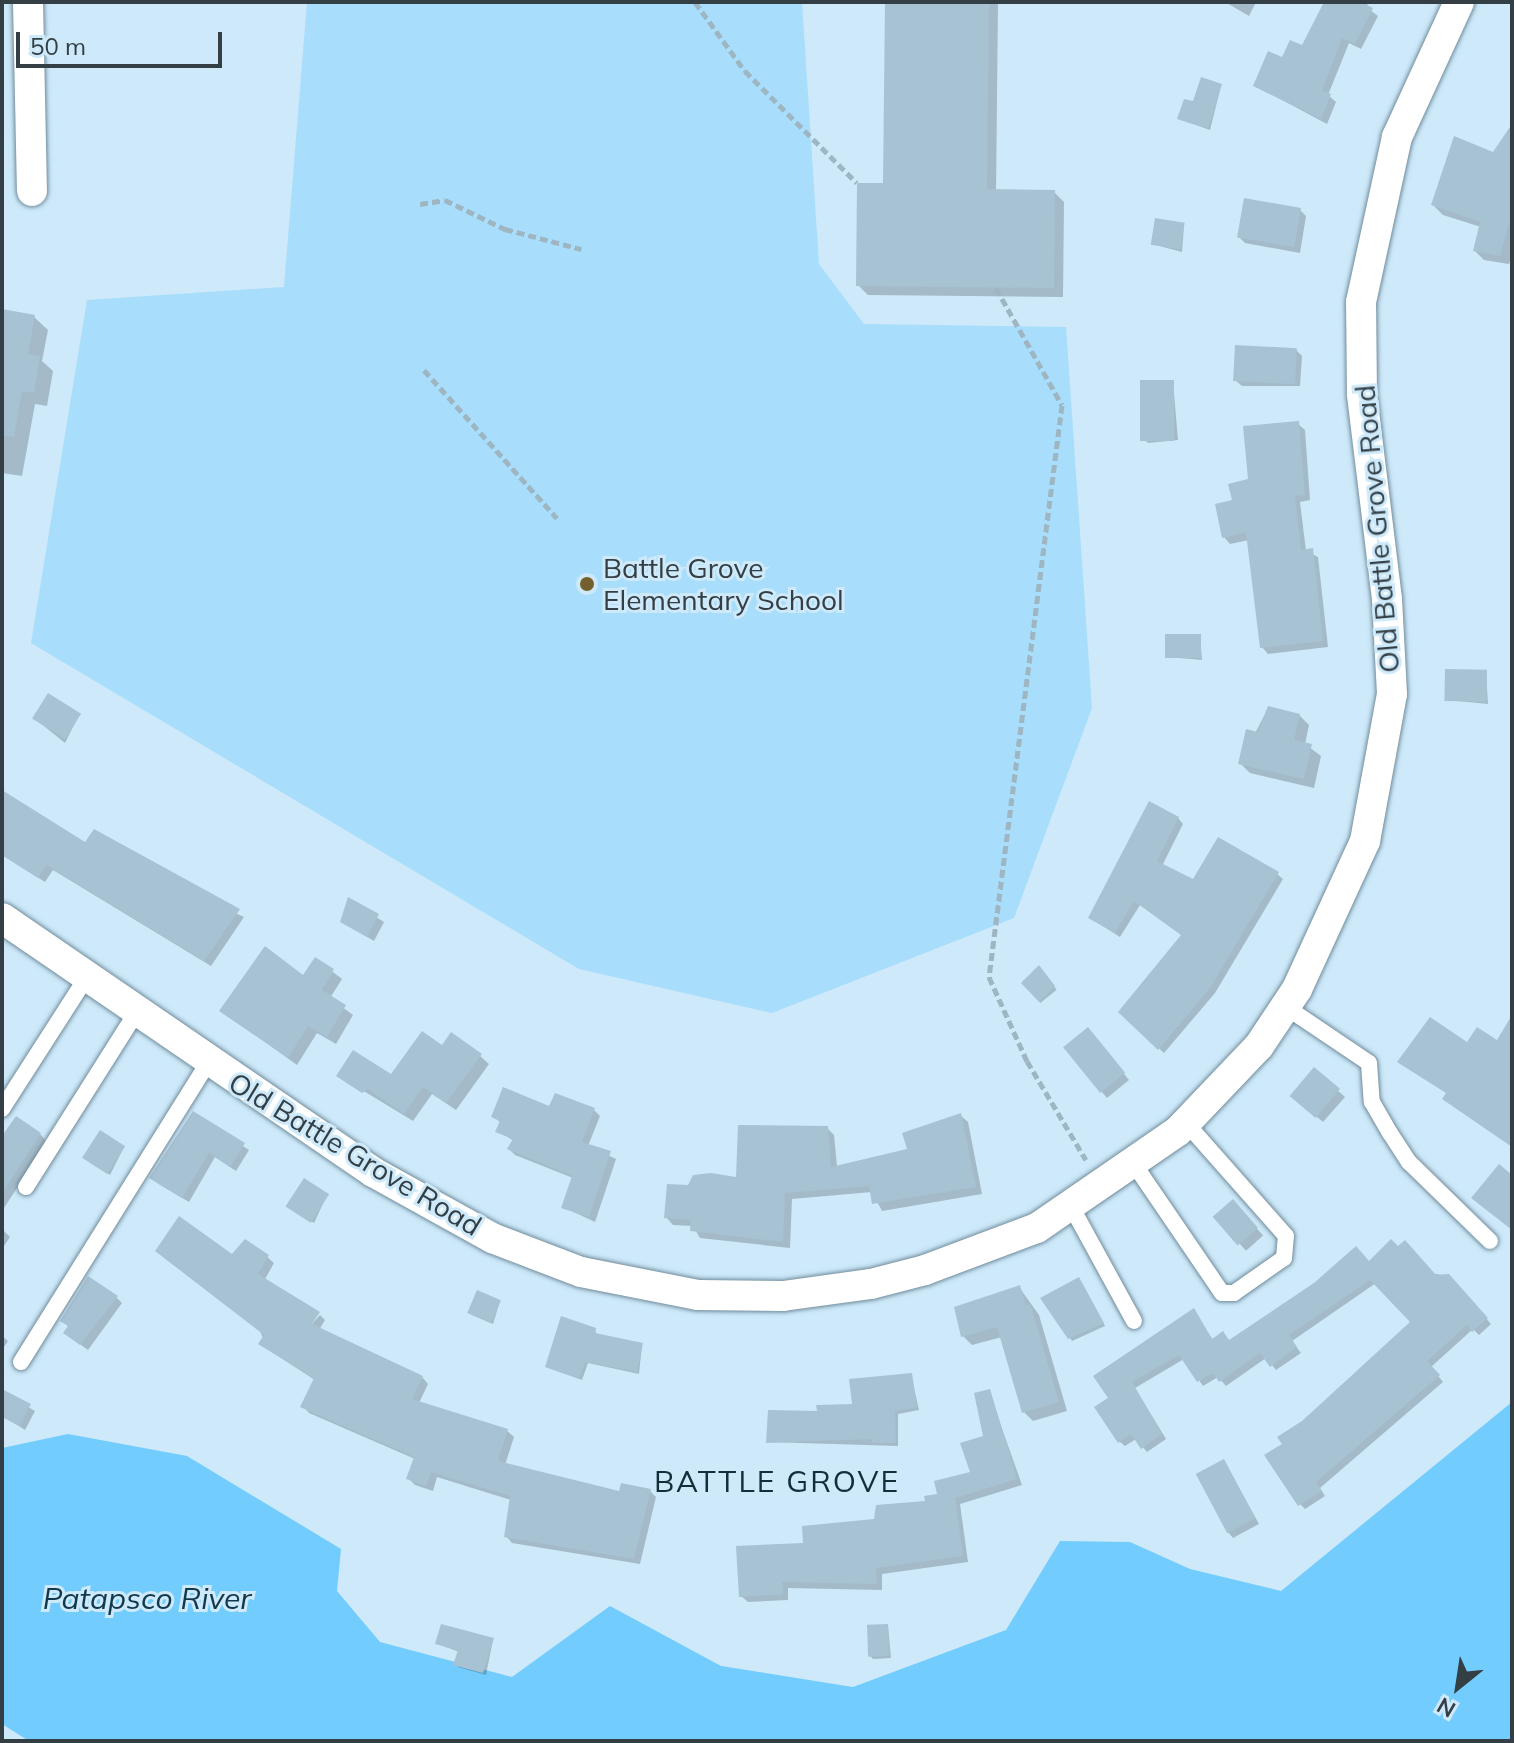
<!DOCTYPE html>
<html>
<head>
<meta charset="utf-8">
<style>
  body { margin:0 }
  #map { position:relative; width:1514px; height:1743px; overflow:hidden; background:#cde9fa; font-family:Mulish,sans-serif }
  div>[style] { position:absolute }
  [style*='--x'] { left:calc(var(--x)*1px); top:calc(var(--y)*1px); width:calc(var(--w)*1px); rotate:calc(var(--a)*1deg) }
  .green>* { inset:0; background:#a8ddfb }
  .water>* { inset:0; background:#72ccfd }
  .shadow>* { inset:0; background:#0003; transform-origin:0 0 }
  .building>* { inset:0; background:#a7c2d3; transform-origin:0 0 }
  .path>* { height:5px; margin-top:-2.5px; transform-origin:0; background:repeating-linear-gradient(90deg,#9eb5c2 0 8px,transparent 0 12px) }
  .roads { filter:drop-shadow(0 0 2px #718c9b) drop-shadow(0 0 2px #718c9b) }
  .lane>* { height:16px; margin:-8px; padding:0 8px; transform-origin:8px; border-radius:8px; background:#fff }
  .street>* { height:30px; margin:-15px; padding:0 15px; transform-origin:15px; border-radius:15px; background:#fff }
  .dots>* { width:22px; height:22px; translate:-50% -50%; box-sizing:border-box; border:4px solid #cde9fa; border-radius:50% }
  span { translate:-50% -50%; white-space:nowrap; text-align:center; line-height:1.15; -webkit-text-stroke:6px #cde9fa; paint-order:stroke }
  .street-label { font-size:28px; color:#333f45 }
  .poi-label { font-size:28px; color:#333f45 }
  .left { translate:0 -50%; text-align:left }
  .neighbourhood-label { font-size:30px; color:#152d39; letter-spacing:2px }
  .water-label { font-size:30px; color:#11394d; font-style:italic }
  .frame { position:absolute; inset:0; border:4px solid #333f45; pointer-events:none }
  .north { position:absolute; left:1418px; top:1647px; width:80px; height:80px; -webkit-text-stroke:6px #cde9fa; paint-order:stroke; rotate:210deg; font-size:22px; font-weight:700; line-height:32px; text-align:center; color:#333f45 }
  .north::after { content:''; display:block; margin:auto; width:28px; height:36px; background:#333f45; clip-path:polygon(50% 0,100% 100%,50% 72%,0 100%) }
  .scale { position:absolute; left:16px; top:32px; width:206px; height:36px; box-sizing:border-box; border:4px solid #333f45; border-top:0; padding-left:10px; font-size:24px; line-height:28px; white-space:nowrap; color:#333f45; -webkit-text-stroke:6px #cde9fa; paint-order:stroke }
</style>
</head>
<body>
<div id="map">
  <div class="green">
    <i style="clip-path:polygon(307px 2px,802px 2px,819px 264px,864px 324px,1066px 327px,1092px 708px,1014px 918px,772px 1013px,579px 969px,31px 643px,87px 300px,284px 287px)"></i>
  </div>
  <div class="water">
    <i style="clip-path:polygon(1512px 1402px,1511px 1741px,29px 1741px,2px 1724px,2px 1448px,68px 1434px,187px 1456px,341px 1549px,337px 1591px,380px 1642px,512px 1677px,610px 1606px,721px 1666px,853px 1687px,1006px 1630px,1060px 1541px,1130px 1542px,1190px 1569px,1281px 1591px)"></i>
  </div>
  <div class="shadow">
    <i style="clip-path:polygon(887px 2px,998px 2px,996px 192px,1054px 192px,1064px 202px,1063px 297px,868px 295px,858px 285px,885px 185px)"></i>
    <i style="clip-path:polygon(1225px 2px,1256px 2px,1249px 16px)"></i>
    <i style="clip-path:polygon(1326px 2px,1369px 2px,1366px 7px,1378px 16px,1361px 49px,1349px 43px,1328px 95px,1336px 102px,1327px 124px,1256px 86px,1303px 48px)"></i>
    <i style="clip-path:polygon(1221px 86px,1210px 130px,1180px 119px,1195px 104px)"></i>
    <i style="clip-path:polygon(1512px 127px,1512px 255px,1509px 264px,1484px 260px,1475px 251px,1481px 227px,1443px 215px,1433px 205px,1494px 154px)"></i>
    <i style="clip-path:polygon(1300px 210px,1306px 216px,1300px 253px,1245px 243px,1239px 237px)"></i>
    <i style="clip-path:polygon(1184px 225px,1182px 252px,1152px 244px)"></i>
    <i style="clip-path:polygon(2px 311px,34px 317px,48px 330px,42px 361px,53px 371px,47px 406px,35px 404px,22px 476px,2px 473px)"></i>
    <i style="clip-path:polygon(1296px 350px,1302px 356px,1300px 386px,1242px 386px,1235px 380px)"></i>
    <i style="clip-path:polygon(1173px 382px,1178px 440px,1148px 443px,1145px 440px)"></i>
    <i style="clip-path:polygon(1298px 424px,1305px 430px,1310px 500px,1300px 502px,1306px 551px,1318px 557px,1328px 647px,1268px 654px,1262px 647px,1249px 540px,1230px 544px,1224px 537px,1234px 502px)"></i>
    <i style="clip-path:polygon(1200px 636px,1202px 660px,1167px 657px)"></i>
    <i style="clip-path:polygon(1486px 672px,1488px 704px,1447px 700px)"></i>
    <i style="clip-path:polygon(1268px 708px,1299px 715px,1309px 725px,1305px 744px,1321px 756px,1314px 788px,1250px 773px,1240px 763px)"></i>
    <i style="clip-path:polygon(79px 715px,65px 743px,34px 718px)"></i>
    <i style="clip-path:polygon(2px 797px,86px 844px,244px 917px,211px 966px,53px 870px,45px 882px,2px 855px)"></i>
    <i style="clip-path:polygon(1178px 818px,1183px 824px,1162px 866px,1194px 882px,1277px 874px,1283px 879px,1215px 993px,1164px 1053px,1121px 1012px,1183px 936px,1140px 905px,1120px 937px,1090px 918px)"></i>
    <i style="clip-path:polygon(349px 900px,384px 922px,374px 941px,342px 922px)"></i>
    <i style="clip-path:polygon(316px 959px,342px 979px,330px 998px,353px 1015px,336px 1044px,317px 1033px,297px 1065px,222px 1011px,303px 978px)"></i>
    <i style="left:1039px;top:968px;width:28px;height:21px;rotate:51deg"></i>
    <i style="clip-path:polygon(1093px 1035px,1129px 1080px,1107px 1098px,1065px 1048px)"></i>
    <i style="clip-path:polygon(442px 1048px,480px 1056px,489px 1064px,456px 1110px,432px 1094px,413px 1121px,339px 1076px,391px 1077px)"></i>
    <i style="clip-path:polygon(1314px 1070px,1345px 1097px,1323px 1122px,1299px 1102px)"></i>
    <i style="clip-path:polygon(550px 1108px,594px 1110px,600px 1116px,588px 1146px,616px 1159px,595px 1222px,563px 1207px,573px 1178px,515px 1155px,509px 1149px,514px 1141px,498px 1131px,501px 1123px,493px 1116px)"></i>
    <i style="clip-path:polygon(194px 1114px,249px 1150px,236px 1171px,215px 1157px,189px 1202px,157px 1183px)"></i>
    <i style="clip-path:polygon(960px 1115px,968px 1122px,982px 1194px,882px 1211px,872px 1192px,792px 1199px,790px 1248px,700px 1238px,693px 1226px,673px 1225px,666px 1217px,689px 1187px,738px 1179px,827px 1128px,834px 1135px,837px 1167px,910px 1151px)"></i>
    <i style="clip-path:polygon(40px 1134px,47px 1142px,2px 1211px,2px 1137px)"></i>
    <i style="clip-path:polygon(124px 1147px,110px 1175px,87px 1160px)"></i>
    <i style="clip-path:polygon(327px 1195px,314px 1223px,292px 1210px)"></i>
    <i style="left:1233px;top:1202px;width:45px;height:23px;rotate:48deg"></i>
    <i style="clip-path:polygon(2px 1229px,10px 1237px,2px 1249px)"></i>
    <i style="clip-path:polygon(232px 1257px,267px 1257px,274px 1263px,264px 1281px,305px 1332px,320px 1315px,325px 1320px,319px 1330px,422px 1377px,428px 1384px,419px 1403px,507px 1431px,514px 1437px,505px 1465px,620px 1493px,650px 1491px,656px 1497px,640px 1564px,512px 1543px,506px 1536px,511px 1500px,437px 1477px,433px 1491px,415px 1485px,409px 1479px,415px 1459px,309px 1413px,303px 1406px,315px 1380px,267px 1349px)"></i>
    <i style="clip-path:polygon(1369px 1264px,1449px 1276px,1491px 1324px,1479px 1335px,1473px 1329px,1431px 1367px,1443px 1382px,1320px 1488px,1325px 1496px,1305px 1509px,1300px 1504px,1284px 1445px,1412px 1322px,1376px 1283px,1292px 1341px,1301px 1353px,1276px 1370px,1266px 1358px,1226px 1386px,1218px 1377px,1203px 1386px,1184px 1359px,1135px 1388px,1166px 1439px,1147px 1452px,1136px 1439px,1125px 1446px,1120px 1442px,1111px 1399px,1194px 1311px,1213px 1340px,1230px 1342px)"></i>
    <i style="clip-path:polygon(1081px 1282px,1105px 1326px,1072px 1341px,1070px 1338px)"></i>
    <i style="clip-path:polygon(1019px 1287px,1039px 1315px,1067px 1411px,1033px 1421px,1024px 1412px,1002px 1337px,972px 1345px,963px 1336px)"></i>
    <i style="clip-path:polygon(116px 1297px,122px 1303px,88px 1350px,65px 1333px,69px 1327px,62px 1320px)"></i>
    <i style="clip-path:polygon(500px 1301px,493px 1324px,472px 1315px)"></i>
    <i style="clip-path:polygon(595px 1330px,597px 1336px,642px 1345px,639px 1374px,588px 1363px,582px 1380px,547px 1366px)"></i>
    <i style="clip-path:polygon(2px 1336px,8px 1341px,2px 1350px)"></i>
    <i style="clip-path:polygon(911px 1375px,919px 1410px,898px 1414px,898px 1446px,768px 1442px,819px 1413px,854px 1406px)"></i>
    <i style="clip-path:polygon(2px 1392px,35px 1411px,25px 1430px,2px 1415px)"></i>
    <i style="clip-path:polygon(989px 1392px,1022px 1485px,960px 1504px,968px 1562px,882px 1574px,882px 1590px,788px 1588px,788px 1600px,748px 1602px,741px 1596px,805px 1545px,928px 1503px,972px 1474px,985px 1437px)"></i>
    <i style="clip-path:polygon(1224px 1461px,1259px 1524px,1233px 1538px,1227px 1531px)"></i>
    <i style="clip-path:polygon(888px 1626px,891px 1658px,873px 1659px,870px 1656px)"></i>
    <i style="clip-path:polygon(493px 1640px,486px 1675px,458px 1667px,460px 1652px,437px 1644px)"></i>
  </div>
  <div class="building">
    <i style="clip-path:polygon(885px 2px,989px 2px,987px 189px,1055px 190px,1054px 288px,856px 286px,857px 183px,883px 183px)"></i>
    <i style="clip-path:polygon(1324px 2px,1361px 2px,1373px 8px,1355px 44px,1342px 38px,1322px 91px,1331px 94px,1321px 119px,1253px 86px,1268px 51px,1282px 57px,1290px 40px,1302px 45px)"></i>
    <i style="clip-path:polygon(1201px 77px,1222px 84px,1208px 129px,1177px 119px,1184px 99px,1193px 101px)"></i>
    <i style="clip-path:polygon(1512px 124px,1512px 213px,1500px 256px,1473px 251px,1480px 222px,1431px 205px,1454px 136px,1493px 152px)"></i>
    <i style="left:1244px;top:198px;width:58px;height:40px;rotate:10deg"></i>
    <i style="left:1155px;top:218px;width:30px;height:27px;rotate:9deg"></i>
    <i style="clip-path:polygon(2px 309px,35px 315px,28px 354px,40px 356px,34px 393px,22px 391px,14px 437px,2px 436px)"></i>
    <i style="left:1235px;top:345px;width:62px;height:36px;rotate:3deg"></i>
    <i style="left:1140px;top:380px;width:34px;height:61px"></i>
    <i style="clip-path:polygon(1299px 421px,1305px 495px,1295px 496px,1301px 550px,1313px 548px,1323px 641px,1260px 648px,1246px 533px,1222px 538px,1215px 504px,1232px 500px,1228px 484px,1248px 479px,1243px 426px)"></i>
    <i style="left:1201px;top:634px;width:24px;height:36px;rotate:90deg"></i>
    <i style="left:1445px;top:669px;width:42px;height:32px;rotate:1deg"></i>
    <i style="left:48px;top:693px;width:39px;height:30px;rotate:32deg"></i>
    <i style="clip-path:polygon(1268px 706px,1300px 714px,1294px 740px,1312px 744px,1304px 779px,1238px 764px,1246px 729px,1258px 732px)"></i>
    <i style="clip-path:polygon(2px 790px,85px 842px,94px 829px,240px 909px,204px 961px,46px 865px,38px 878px,2px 855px)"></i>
    <i style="clip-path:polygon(1149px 801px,1179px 817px,1157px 861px,1193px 879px,1218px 837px,1279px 872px,1210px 988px,1158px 1050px,1118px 1012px,1181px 935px,1134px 901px,1115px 933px,1088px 918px)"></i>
    <i style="clip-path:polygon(348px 897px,379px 914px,367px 937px,340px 922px)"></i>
    <i style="clip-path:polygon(265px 946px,303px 975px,315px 957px,334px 969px,322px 990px,346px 1005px,327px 1037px,308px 1026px,288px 1058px,219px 1011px)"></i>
    <i style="clip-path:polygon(1039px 965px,1055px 986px,1039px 1002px,1021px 983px)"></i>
    <i style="clip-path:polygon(1512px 1015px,1512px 1147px,1442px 1099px,1446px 1093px,1397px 1062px,1430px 1017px,1467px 1042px,1477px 1027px,1497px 1040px)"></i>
    <i style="left:1088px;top:1027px;width:59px;height:32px;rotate:51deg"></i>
    <i style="clip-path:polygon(422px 1031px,442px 1045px,451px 1032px,482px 1054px,446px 1103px,423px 1087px,404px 1114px,368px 1089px,362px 1093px,336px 1076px,353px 1050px,391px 1074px)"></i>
    <i style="left:1314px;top:1067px;width:34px;height:38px;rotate:40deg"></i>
    <i style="clip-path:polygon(503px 1087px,549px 1106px,555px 1093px,595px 1108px,582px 1142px,611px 1151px,589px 1217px,561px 1208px,572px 1176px,507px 1149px,513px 1139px,495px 1132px,500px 1121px,491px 1117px)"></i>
    <i style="clip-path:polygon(193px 1111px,245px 1143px,230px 1167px,209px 1153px,182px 1198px,149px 1178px)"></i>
    <i style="clip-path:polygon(961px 1113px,976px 1187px,872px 1204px,869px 1186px,785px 1193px,783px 1242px,690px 1231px,691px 1220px,664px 1218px,667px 1184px,688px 1185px,693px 1175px,711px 1173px,736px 1177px,738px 1125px,828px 1126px,831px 1167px,907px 1149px,902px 1133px)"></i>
    <i style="clip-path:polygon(16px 1116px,41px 1133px,2px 1193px,2px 1136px)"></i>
    <i style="left:100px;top:1130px;width:30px;height:33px;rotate:33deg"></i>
    <i style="clip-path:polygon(1499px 1164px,1512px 1175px,1512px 1230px,1471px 1198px)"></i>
    <i style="left:304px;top:1178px;width:30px;height:34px;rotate:33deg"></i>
    <i style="left:1233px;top:1199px;width:38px;height:27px;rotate:49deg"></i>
    <i style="clip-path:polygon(179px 1216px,232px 1254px,245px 1239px,269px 1255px,258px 1274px,320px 1312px,312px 1324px,423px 1376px,412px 1399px,508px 1429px,498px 1461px,619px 1491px,621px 1483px,651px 1489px,634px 1559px,504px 1537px,510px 1496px,431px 1472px,426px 1486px,406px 1479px,414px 1457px,300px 1407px,314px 1378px,258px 1344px,264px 1335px,155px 1251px)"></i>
    <i style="clip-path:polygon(1391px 1239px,1398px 1246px,1405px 1240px,1436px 1275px,1449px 1274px,1488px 1318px,1472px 1332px,1467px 1325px,1427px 1361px,1440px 1375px,1316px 1482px,1322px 1491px,1298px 1506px,1264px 1455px,1282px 1444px,1277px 1437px,1302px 1421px,1410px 1322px,1370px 1280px,1289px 1335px,1297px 1347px,1270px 1367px,1260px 1353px,1219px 1382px,1213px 1373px,1197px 1382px,1179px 1355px,1132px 1382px,1162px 1434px,1141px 1449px,1131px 1434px,1118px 1443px,1094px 1407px,1108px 1398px,1093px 1376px,1194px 1308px,1212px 1339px,1223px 1331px,1229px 1340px,1314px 1283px,1356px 1246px,1369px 1261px)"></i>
    <i style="clip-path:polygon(88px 1276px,118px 1296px,80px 1345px,63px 1333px,68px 1326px,60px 1321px)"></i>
    <i style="clip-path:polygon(1079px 1277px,1104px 1323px,1068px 1339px,1040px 1298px)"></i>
    <i style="clip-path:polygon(1020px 1285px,1026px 1306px,1030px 1303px,1059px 1402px,1022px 1413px,997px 1327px,961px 1337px,954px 1307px)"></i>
    <i style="left:477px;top:1290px;width:26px;height:25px;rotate:23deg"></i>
    <i style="clip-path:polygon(561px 1316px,596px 1328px,595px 1333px,643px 1343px,637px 1372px,585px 1362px,579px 1379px,545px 1367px)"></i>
    <i style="clip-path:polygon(912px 1373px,917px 1407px,895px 1411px,896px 1443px,872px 1443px,872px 1439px,766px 1443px,768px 1410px,817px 1411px,816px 1405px,852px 1404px,849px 1379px)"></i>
    <i style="clip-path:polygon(2px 1389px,31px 1404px,19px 1426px,2px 1417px)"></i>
    <i style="clip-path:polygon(990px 1389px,1017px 1479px,955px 1498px,963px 1556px,876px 1568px,877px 1584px,782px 1582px,783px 1594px,739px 1597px,736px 1546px,803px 1543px,802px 1526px,874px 1519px,876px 1505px,925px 1501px,924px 1496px,937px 1494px,934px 1481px,970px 1472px,960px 1443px,983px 1436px,974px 1393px)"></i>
    <i style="left:1224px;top:1459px;width:67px;height:32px;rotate:62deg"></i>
    <i style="clip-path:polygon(441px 1624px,494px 1638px,483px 1673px,453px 1665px,458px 1650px,435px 1644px)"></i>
    <i style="left:888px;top:1624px;width:32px;height:21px;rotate:88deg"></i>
  </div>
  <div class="path">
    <i style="--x:695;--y:2;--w:85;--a:54.1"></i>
    <i style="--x:745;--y:71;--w:158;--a:45"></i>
    <i style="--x:420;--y:204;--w:25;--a:-9"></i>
    <i style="--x:445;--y:200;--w:67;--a:25.8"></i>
    <i style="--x:505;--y:229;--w:79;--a:14.7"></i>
    <i style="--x:996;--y:288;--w:134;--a:60.6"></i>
    <i style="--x:1062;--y:405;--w:577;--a:97.27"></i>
    <i style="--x:989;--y:977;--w:92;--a:65.7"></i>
    <i style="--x:1027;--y:1061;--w:115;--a:59.2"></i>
    <i style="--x:424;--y:370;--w:199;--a:48.1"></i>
  </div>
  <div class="roads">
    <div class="lane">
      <i style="--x:1286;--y:1007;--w:100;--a:34"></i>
      <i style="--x:1369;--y:1063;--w:39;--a:86"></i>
      <i style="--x:1372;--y:1102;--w:36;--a:60"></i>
      <i style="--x:1390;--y:1133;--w:35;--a:57"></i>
      <i style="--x:1409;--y:1162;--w:113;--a:44.3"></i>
      <i style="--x:2;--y:1109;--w:156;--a:-57.3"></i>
      <i style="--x:1134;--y:1164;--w:156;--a:55.7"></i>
      <i style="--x:1222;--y:1293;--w:12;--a:0"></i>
      <i style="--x:1234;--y:1293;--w:61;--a:-35"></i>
      <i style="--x:1284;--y:1258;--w:22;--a:-85"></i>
      <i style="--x:1286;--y:1236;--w:151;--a:-131.5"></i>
      <i style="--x:26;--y:1187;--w:206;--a:-57.7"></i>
      <i style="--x:1071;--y:1206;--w:131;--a:61.3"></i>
      <i style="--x:21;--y:1362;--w:353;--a:-58"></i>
    </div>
    <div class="street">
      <i style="--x:28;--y:2;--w:189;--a:88.8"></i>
      <i style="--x:2;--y:918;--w:450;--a:34.4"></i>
      <i style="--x:373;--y:1172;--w:136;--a:29"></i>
      <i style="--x:492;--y:1238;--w:95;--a:20.9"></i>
      <i style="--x:581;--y:1272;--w:119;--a:11.1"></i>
      <i style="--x:698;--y:1295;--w:85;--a:0.7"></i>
      <i style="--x:783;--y:1296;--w:89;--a:-7.8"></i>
      <i style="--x:871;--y:1284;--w:56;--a:-14.5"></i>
      <i style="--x:925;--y:1270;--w:120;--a:-20.6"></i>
      <i style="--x:1037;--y:1228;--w:171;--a:-34.5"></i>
      <i style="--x:1178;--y:1131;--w:117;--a:-46.4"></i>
      <i style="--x:1259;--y:1046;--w:69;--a:-56.3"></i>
      <i style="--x:1297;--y:989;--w:163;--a:-65.3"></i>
      <i style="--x:1365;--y:841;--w:149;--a:-79.6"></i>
      <i style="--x:1392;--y:694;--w:95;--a:-93"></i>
      <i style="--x:1387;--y:599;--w:207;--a:-97"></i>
      <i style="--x:1362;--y:394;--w:92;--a:-90.6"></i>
      <i style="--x:1361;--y:302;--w:169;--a:-77.7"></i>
      <i style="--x:1397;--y:137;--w:149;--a:-65.3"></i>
    </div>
  </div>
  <div class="dots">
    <i style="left:587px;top:584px;background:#765f2f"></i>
  </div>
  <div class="street-label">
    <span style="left:1377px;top:529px;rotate:-95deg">Old Battle Grove Road</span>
    <span style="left:355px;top:1154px;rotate:31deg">Old Battle Grove Road</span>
  </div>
  <div class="poi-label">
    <span class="left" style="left:603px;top:584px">Battle Grove<br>Elementary School</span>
  </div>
  <div class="neighbourhood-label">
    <span style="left:777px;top:1481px">BATTLE GROVE</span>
  </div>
  <div class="water-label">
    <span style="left:147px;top:1598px">Patapsco River</span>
  </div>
  <div class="frame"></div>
  <div class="north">N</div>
  <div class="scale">50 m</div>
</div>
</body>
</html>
